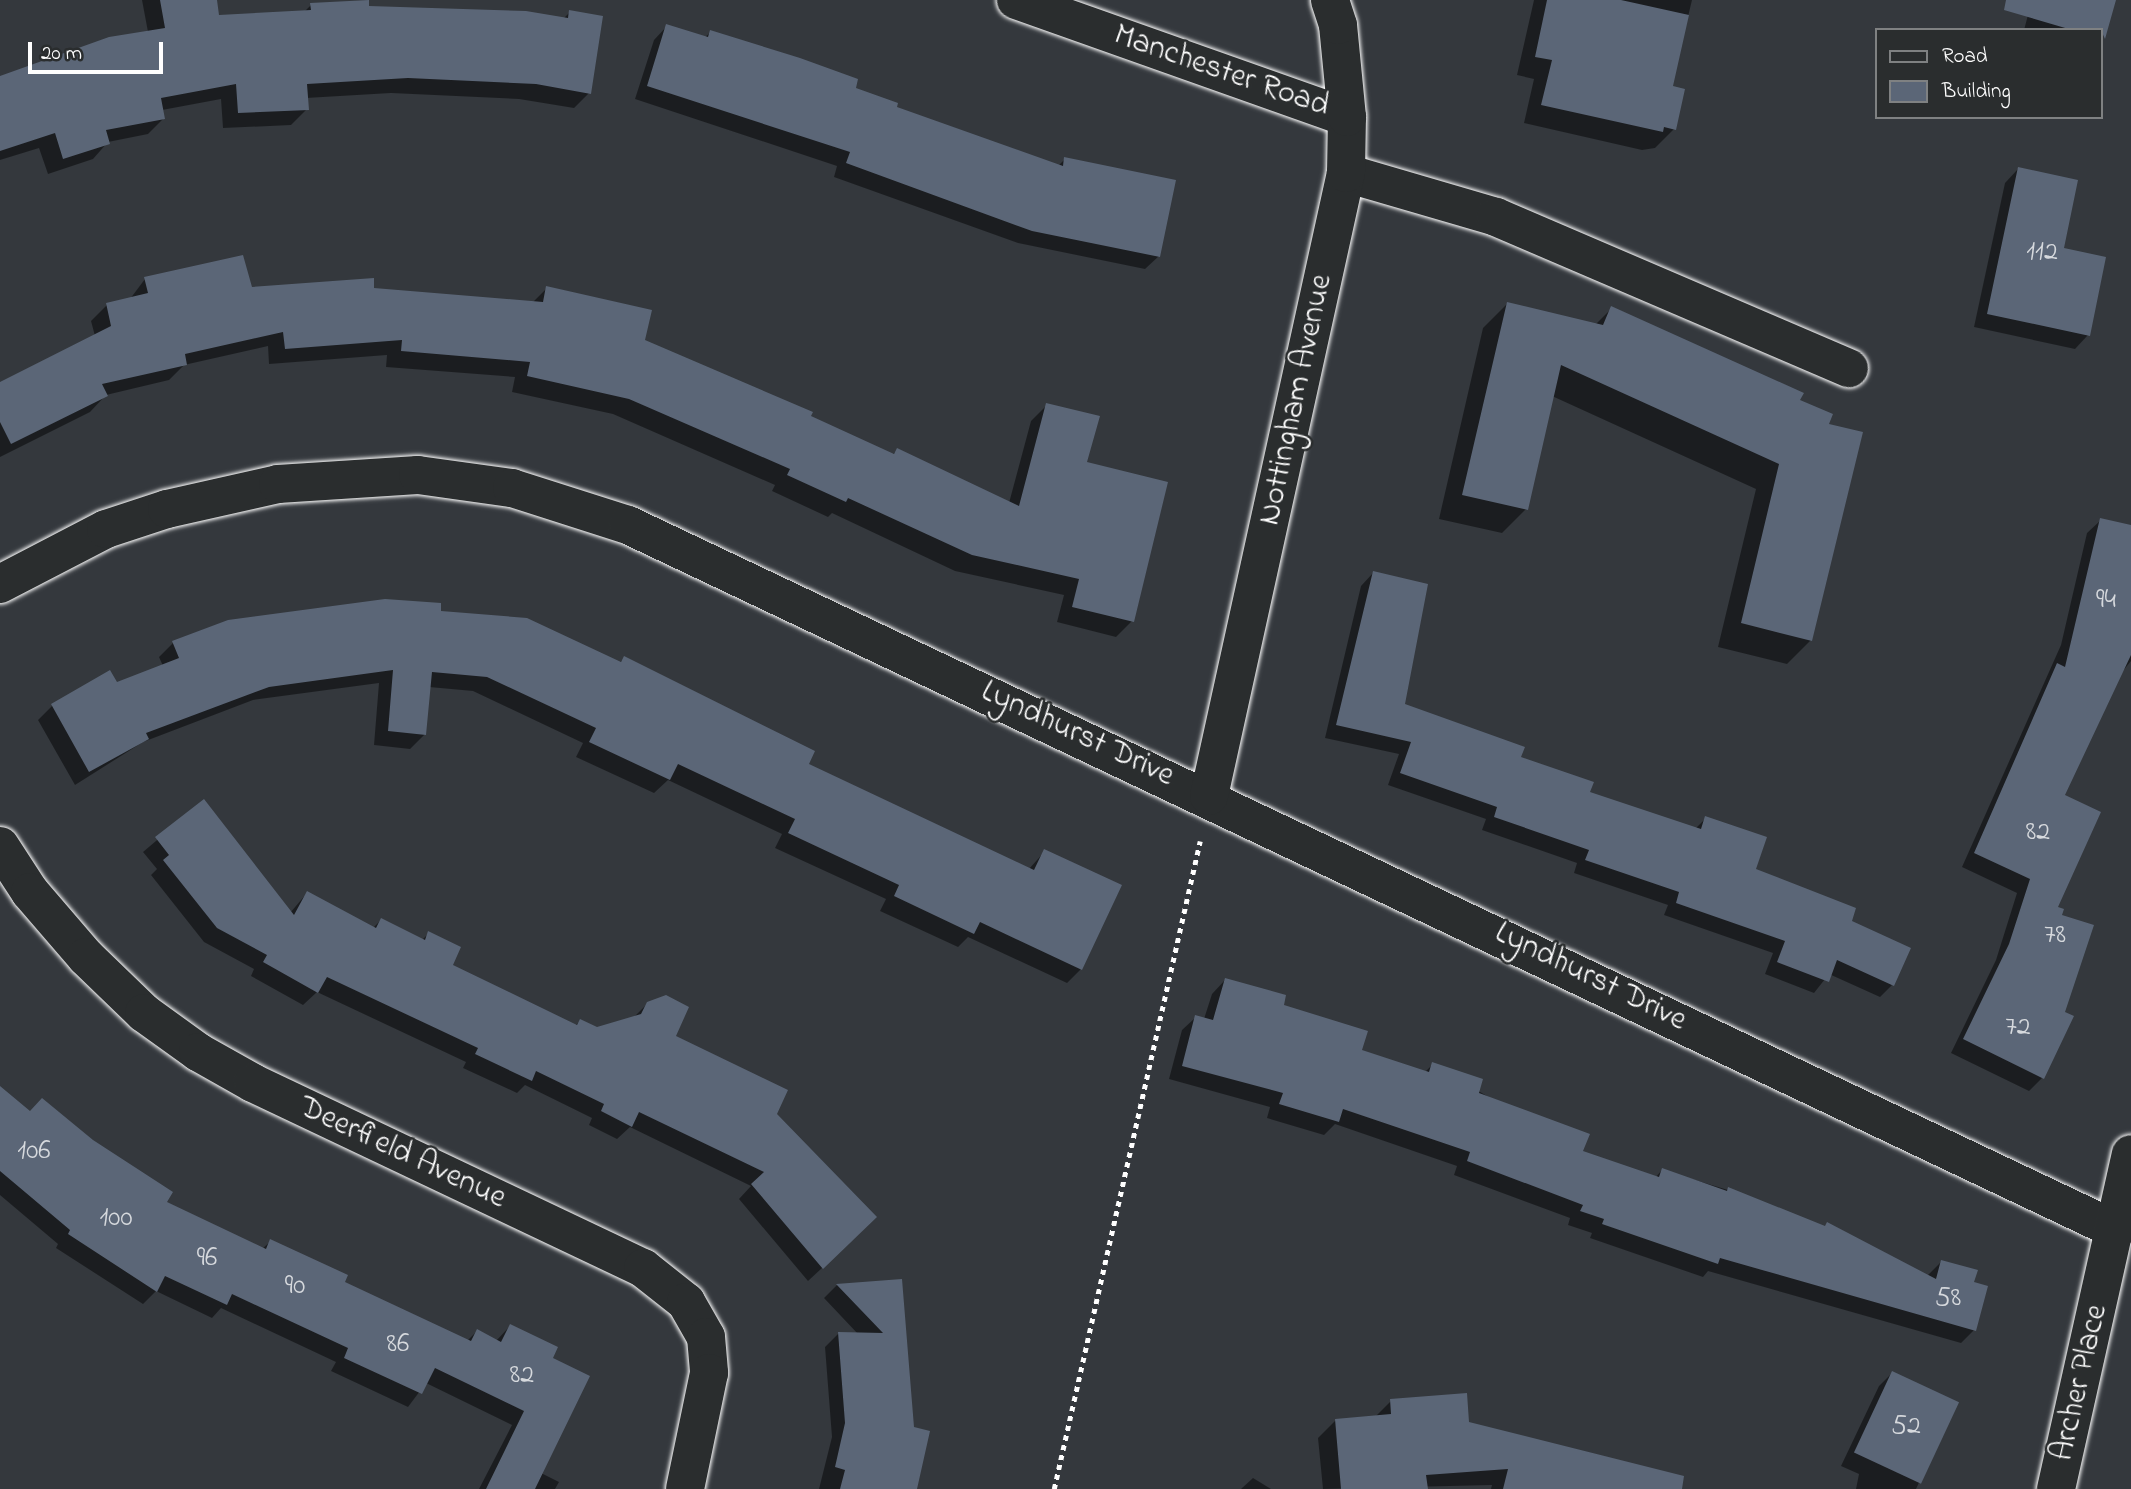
<!DOCTYPE html>
<html>
<head>
<meta charset="utf-8">
<style>
  body { margin:0 }
  #map { position:relative; width:2131px; height:1489px; overflow:hidden; background:#34383d; font-family:"Indie Flower",sans-serif }
  div>[style] { position:absolute }
  [style*='--x'] { left:calc(var(--x)*1px); top:calc(var(--y)*1px); width:calc(var(--w)*1px); rotate:calc(var(--a)*1deg) }
  .shadow>* { inset:0; background:#0007 }
  .building>* { inset:0; background:#5b6677; transform-origin:0 0 }
  .path>* { height:4.5px; margin-top:-2.25px; transform-origin:0; background:repeating-linear-gradient(90deg,#fff 0 5px,transparent 0 10px) }
  .roads { filter:drop-shadow(0 0 2px #fff) drop-shadow(0 0 2px #fff) }
  .minor>* { height:38px; margin:-19px; padding:0 19px; transform-origin:19px; border-radius:19px; background:#2a2d2e }
  span { translate:-50% -50%; white-space:nowrap; text-align:center; line-height:1.15; -webkit-text-stroke:5px #2a2d2e; paint-order:stroke }
  .number-label { font-size:28px; color:#d6d9dd }
  .number-label span { -webkit-text-stroke-width:0 }
  .street-label { font-size:32px; color:#fff }
  .legend { position:absolute; left:1875px; top:28px; width:228px; height:91px; box-sizing:border-box; background:#2a2d2e; border:2px solid #7f8182; margin:0; padding:9px 12px; list-style:none; font-size:21px; color:#fff }
  .legend li { display:flex; align-items:center; gap:14px; height:35px }
  .legend b { width:35px; border:2px solid #7f8182 }
  .scale { position:absolute; left:28px; top:42px; width:135px; height:32px; box-sizing:border-box; border:4px solid #fff; border-top:0; padding-left:9px; font-size:21px; line-height:24px; white-space:nowrap; color:#fff; -webkit-text-stroke:5px #2a2d2e; paint-order:stroke }
</style>
</head>
<body>
<div id="map">
  <div class="shadow">
    <i style="clip-path:polygon(142px 0,215px 0,218px 17px,304px 12px,311px 5px,563px 19px,570px 12px,589px 93px,574px 108px,519px 99px,391px 93px,306px 98px,307px 109px,291px 125px,223px 128px,221px 99px,162px 110px,164px 118px,148px 134px,108px 142px,93px 159px,48px 174px,39px 148px,0 160px,0 77px,148px 32px)"></i>
    <i style="clip-path:polygon(1534px 0,1692px 0,1671px 88px,1674px 129px,1655px 148px,1642px 150px,1524px 123px,1534px 79px,1517px 75px)"></i>
    <i style="clip-path:polygon(2032px 0,2115px 0,2101px 41px,2101px 30px,2024px 30px)"></i>
    <i style="clip-path:polygon(667px 26px,704px 38px,711px 32px,894px 108px,1058px 166px,1065px 159px,1159px 256px,1145px 269px,1018px 243px,834px 177px,837px 166px,635px 99px,654px 40px)"></i>
    <i style="clip-path:polygon(2018px 169px,2062px 249px,2088px 335px,2075px 349px,1974px 327px,2005px 183px)"></i>
    <i style="clip-path:polygon(145px 279px,251px 289px,373px 290px,532px 303px,547px 288px,643px 341px,892px 455px,898px 450px,1009px 503px,1031px 421px,1047px 405px,1085px 464px,1132px 621px,1116px 637px,1057px 622px,1064px 595px,955px 571px,832px 513px,828px 517px,772px 491px,775px 485px,613px 414px,512px 392px,515px 377px,386px 367px,387px 355px,269px 364px,268px 346px,184px 365px,169px 380px,106px 395px,90px 412px,0 457px,0 384px,95px 336px,91px 321px,107px 305px,130px 299px)"></i>
    <i style="clip-path:polygon(1507px 304px,1595px 325px,1612px 308px,1798px 400px,1826px 425px,1811px 640px,1787px 664px,1718px 647px,1756px 489px,1552px 396px,1526px 509px,1502px 533px,1439px 519px,1483px 328px)"></i>
    <i style="clip-path:polygon(2101px 520px,2131px 527px,2131px 661px,2118px 677px,2063px 796px,2056px 908px,2063px 1013px,2042px 1078px,2029px 1091px,1951px 1053px,1996px 960px,2017px 893px,1962px 867px,2061px 645px,2087px 533px)"></i>
    <i style="clip-path:polygon(1373px 573px,1403px 705px,1588px 793px,1695px 829px,1706px 818px,1754px 870px,1849px 922px,1892px 985px,1880px 997px,1829px 974px,1814px 993px,1765px 974px,1773px 953px,1664px 915px,1668px 905px,1574px 873px,1577px 863px,1482px 830px,1486px 819px,1388px 785px,1399px 754px,1325px 738px,1361px 586px)"></i>
    <i style="clip-path:polygon(439px 613px,619px 663px,625px 658px,807px 765px,1029px 869px,1045px 851px,1081px 969px,1067px 983px,968px 937px,958px 947px,880px 911px,886px 899px,775px 848px,782px 834px,668px 780px,654px 793px,576px 757px,583px 743px,473px 691px,429px 687px,425px 734px,410px 749px,374px 745px,379px 683px,253px 700px,143px 742px,75px 785px,38px 720px,52px 706px,163px 666px,159px 657px,173px 643px)"></i>
    <i style="clip-path:polygon(203px 801px,290px 913px,307px 893px,373px 928px,381px 920px,422px 940px,429px 933px,450px 966px,575px 1026px,580px 1021px,597px 1029px,633px 1018px,648px 1003px,673px 1037px,774px 1114px,862px 1231px,808px 1281px,739px 1199px,751px 1186px,630px 1127px,617px 1139px,589px 1125px,592px 1118px,525px 1085px,517px 1093px,463px 1068px,466px 1062px,317px 992px,303px 1005px,251px 976px,254px 969px,204px 942px,151px 875px,157px 869px,143px 852px)"></i>
    <i style="clip-path:polygon(1225px 980px,1360px 1051px,1424px 1073px,1433px 1064px,1581px 1152px,1655px 1178px,1662px 1170px,1728px 1190px,1927px 1276px,1941px 1262px,1972px 1283px,1974px 1330px,1961px 1343px,1708px 1271px,1703px 1277px,1590px 1238px,1592px 1233px,1568px 1225px,1570px 1218px,1454px 1175px,1457px 1166px,1335px 1124px,1324px 1135px,1267px 1118px,1270px 1107px,1169px 1079px,1182px 1030px,1196px 1017px,1204px 1019px,1212px 994px)"></i>
    <i style="clip-path:polygon(0 1088px,29px 1113px,164px 1202px,262px 1249px,271px 1241px,343px 1283px,467px 1341px,477px 1331px,496px 1341px,510px 1326px,551px 1358px,541px 1473px,559px 1482px,555px 1489px,479px 1489px,512px 1425px,426px 1383px,408px 1407px,331px 1371px,336px 1362px,221px 1308px,212px 1318px,156px 1291px,143px 1304px,56px 1248px,58px 1244px,0 1195px)"></i>
    <i style="clip-path:polygon(901px 1281px,915px 1489px,819px 1489px,832px 1437px,825px 1347px,839px 1333px,858px 1334px,824px 1298px,837px 1285px)"></i>
    <i style="clip-path:polygon(1892px 1373px,1956px 1403px,1916px 1489px,1856px 1489px,1859px 1474px,1841px 1466px,1879px 1386px)"></i>
    <i style="clip-path:polygon(1391px 1401px,1468px 1424px,1657px 1489px,1491px 1489px,1492px 1485px,1323px 1489px,1318px 1438px,1335px 1421px,1374px 1418px)"></i>
    <i style="clip-path:polygon(1253px 1478px,1271px 1489px,1241px 1489px)"></i>
  </div>
  <div class="building">
    <i style="clip-path:polygon(160px 0,217px 0,219px 15px,311px 10px,310px 3px,369px 0,369px 6px,526px 11px,568px 18px,569px 10px,603px 16px,591px 94px,536px 84px,408px 78px,307px 84px,309px 110px,238px 113px,236px 84px,161px 98px,165px 119px,106px 130px,110px 144px,63px 159px,55px 133px,0 151px,0 76px,109px 37px,165px 28px)"></i>
    <i style="clip-path:polygon(1547px 0,1621px 0,1689px 15px,1673px 86px,1685px 89px,1676px 130px,1664px 127px,1663px 132px,1541px 105px,1552px 60px,1535px 57px)"></i>
    <i style="clip-path:polygon(2006px 0,2116px 0,2105px 39px,2101px 30px,2072px 30px,2004px 10px)"></i>
    <i style="clip-path:polygon(666px 24px,708px 37px,710px 30px,800px 58px,858px 79px,856px 88px,898px 103px,897px 107px,1063px 166px,1064px 157px,1176px 180px,1160px 257px,1032px 231px,846px 163px,850px 152px,647px 86px)"></i>
    <i style="clip-path:polygon(2018px 167px,2078px 180px,2064px 248px,2106px 257px,2090px 336px,1987px 314px)"></i>
    <i style="clip-path:polygon(243px 255px,252px 287px,374px 278px,374px 288px,543px 302px,546px 286px,652px 310px,645px 340px,813px 412px,811px 416px,894px 454px,897px 448px,1019px 506px,1046px 403px,1100px 416px,1087px 462px,1168px 482px,1134px 622px,1072px 607px,1079px 579px,972px 555px,848px 498px,846px 502px,787px 475px,790px 469px,629px 399px,527px 376px,530px 362px,401px 351px,402px 340px,285px 349px,283px 332px,185px 354px,187px 365px,102px 384px,108px 396px,11px 444px,0 422px,0 382px,111px 326px,106px 303px,148px 293px,144px 277px)"></i>
    <i style="clip-path:polygon(1507px 302px,1603px 325px,1611px 306px,1804px 393px,1800px 400px,1833px 414px,1829px 424px,1863px 432px,1812px 641px,1741px 623px,1779px 464px,1561px 365px,1528px 510px,1462px 495px)"></i>
    <i style="clip-path:polygon(2100px 518px,2131px 525px,2131px 655px,2065px 795px,2101px 812px,2058px 907px,2064px 909px,2062px 915px,2094px 925px,2065px 1012px,2074px 1016px,2044px 1079px,1963px 1039px,2009px 944px,2030px 879px,1974px 853px,2057px 663px,2065px 667px)"></i>
    <i style="clip-path:polygon(1373px 571px,1428px 584px,1405px 704px,1525px 747px,1521px 757px,1594px 782px,1590px 792px,1701px 829px,1705px 816px,1767px 837px,1756px 869px,1856px 908px,1852px 921px,1911px 948px,1894px 986px,1837px 960px,1829px 982px,1777px 962px,1785px 941px,1676px 903px,1679px 892px,1585px 860px,1589px 850px,1494px 817px,1497px 807px,1400px 773px,1411px 742px,1336px 725px)"></i>
    <i style="clip-path:polygon(385px 599px,441px 603px,441px 611px,527px 618px,621px 662px,624px 656px,815px 751px,809px 764px,1034px 870px,1044px 849px,1122px 885px,1082px 970px,980px 922px,974px 934px,894px 896px,899px 885px,788px 833px,795px 819px,678px 764px,670px 780px,589px 742px,596px 728px,487px 677px,432px 672px,426px 735px,388px 731px,393px 670px,269px 687px,146px 733px,149px 739px,89px 772px,51px 704px,110px 670px,117px 682px,179px 658px,172px 641px,228px 620px)"></i>
    <i style="clip-path:polygon(204px 799px,294px 915px,307px 891px,376px 928px,381px 918px,425px 940px,428px 931px,461px 947px,453px 965px,577px 1025px,580px 1019px,597px 1027px,641px 1014px,647px 1002px,666px 995px,689px 1007px,676px 1036px,788px 1090px,777px 1114px,877px 1217px,823px 1269px,751px 1184px,764px 1172px,639px 1112px,632px 1127px,601px 1111px,604px 1104px,536px 1071px,532px 1081px,475px 1054px,478px 1048px,327px 977px,318px 993px,263px 962px,267px 955px,217px 928px,163px 860px,169px 855px,155px 837px)"></i>
    <i style="clip-path:polygon(1225px 978px,1286px 995px,1284px 1005px,1368px 1031px,1362px 1050px,1429px 1072px,1432px 1062px,1483px 1079px,1479px 1093px,1590px 1134px,1583px 1151px,1659px 1177px,1662px 1168px,1727px 1191px,1728px 1187px,1825px 1226px,1827px 1222px,1936px 1279px,1941px 1260px,1978px 1270px,1974px 1282px,1988px 1286px,1976px 1331px,1720px 1258px,1718px 1264px,1602px 1224px,1604px 1219px,1580px 1211px,1583px 1205px,1467px 1161px,1470px 1152px,1343px 1109px,1339px 1122px,1279px 1104px,1283px 1093px,1182px 1066px,1195px 1015px,1213px 1020px)"></i>
    <i style="clip-path:polygon(0 1086px,30px 1111px,42px 1098px,93px 1140px,173px 1192px,167px 1202px,266px 1249px,270px 1239px,348px 1275px,345px 1282px,471px 1341px,477px 1329px,501px 1342px,510px 1324px,558px 1347px,553px 1358px,590px 1376px,535px 1489px,486px 1489px,524px 1411px,435px 1368px,422px 1394px,344px 1358px,348px 1348px,232px 1294px,227px 1305px,165px 1276px,157px 1292px,68px 1234px,70px 1230px,0 1171px)"></i>
    <i style="clip-path:polygon(902px 1279px,914px 1427px,930px 1431px,917px 1489px,840px 1489px,845px 1470px,835px 1467px,845px 1423px,838px 1332px,883px 1333px,836px 1284px)"></i>
    <i style="left:1892px;top:1371px;width:74px;height:90px;rotate:25deg"></i>
    <i style="clip-path:polygon(1467px 1393px,1469px 1422px,1684px 1476px,1682px 1489px,1503px 1489px,1508px 1469px,1426px 1475px,1428px 1489px,1341px 1489px,1335px 1419px,1391px 1414px,1390px 1399px)"></i>
  </div>
  <div class="path">
    <i style="--x:1054;--y:1489;--w:664;--a:-77.3"></i>
  </div>
  <div class="roads">
    <div class="minor">
      <i style="--x:1016;--y:0;--w:351;--a:19.5"></i>
      <i style="--x:1346;--y:173;--w:156;--a:16.3"></i>
      <i style="--x:1496;--y:217;--w:384;--a:23.2"></i>
      <i style="--x:0;--y:584;--w:119;--a:-27.4"></i>
      <i style="--x:106;--y:529;--w:64;--a:-18.2"></i>
      <i style="--x:167;--y:509;--w:114;--a:-12.7"></i>
      <i style="--x:278;--y:484;--w:140;--a:-3.7"></i>
      <i style="--x:418;--y:475;--w:95;--a:7.9"></i>
      <i style="--x:512;--y:488;--w:122;--a:17.7"></i>
      <i style="--x:628;--y:525;--w:1647;--a:25.35"></i>
      <i style="--x:1209;--y:796;--w:638;--a:-77.6"></i>
      <i style="--x:1346;--y:173;--w:56;--a:-89"></i>
      <i style="--x:1347;--y:117;--w:92;--a:-95.6"></i>
      <i style="--x:1338;--y:25;--w:26;--a:-108"></i>
      <i style="--x:0;--y:846;--w:55;--a:56.9"></i>
      <i style="--x:30;--y:892;--w:86;--a:49.3"></i>
      <i style="--x:86;--y:957;--w:81;--a:44"></i>
      <i style="--x:144;--y:1013;--w:67;--a:35.8"></i>
      <i style="--x:198;--y:1052;--w:63;--a:29.4"></i>
      <i style="--x:253;--y:1083;--w:432;--a:25.4"></i>
      <i style="--x:643;--y:1268;--w:55;--a:38.3"></i>
      <i style="--x:686;--y:1302;--w:40;--a:60.3"></i>
      <i style="--x:706;--y:1337;--w:36;--a:85"></i>
      <i style="--x:709;--y:1373;--w:118;--a:101.7"></i>
      <i style="--x:2056;--y:1489;--w:343;--a:-77.4"></i>
    </div>
  </div>
  <div class="number-label">
    <span style="left:2042px;top:253px">112</span>
    <span style="left:2106px;top:601px">94</span>
    <span style="left:2038px;top:833px">82</span>
    <span style="left:2055px;top:936px">78</span>
    <span style="left:2018px;top:1028px">72</span>
    <span style="left:34px;top:1152px">106</span>
    <span style="left:116px;top:1219px">100</span>
    <span style="left:207px;top:1259px">96</span>
    <span style="left:295px;top:1287px">90</span>
    <span style="left:1948px;top:1299px">58</span>
    <span style="left:398px;top:1345px">86</span>
    <span style="left:522px;top:1376px">82</span>
    <span style="left:1906px;top:1427px">52</span>
  </div>
  <div class="street-label">
    <span style="left:1221px;top:72px;rotate:19deg">Manchester Road</span>
    <span style="left:1297px;top:400px;rotate:-78deg">Nottingham Avenue</span>
    <span style="left:1077px;top:735px;rotate:25deg">Lyndhurst Drive</span>
    <span style="left:1590px;top:978px;rotate:26deg">Lyndhurst Drive</span>
    <span style="left:402px;top:1154px;rotate:25deg">Deerfield Avenue</span>
    <span style="left:2081px;top:1383px;rotate:-77deg">Archer Place</span>
  </div>
  <ul class="legend">
  <li><b style="height:9px;background:#2a2d2e"></b>Road</li>
  <li><b style="height:19px;background:#5b6677"></b>Building</li>
  </ul>
  <div class="scale">20 m</div>
</div>
</body>
</html>
